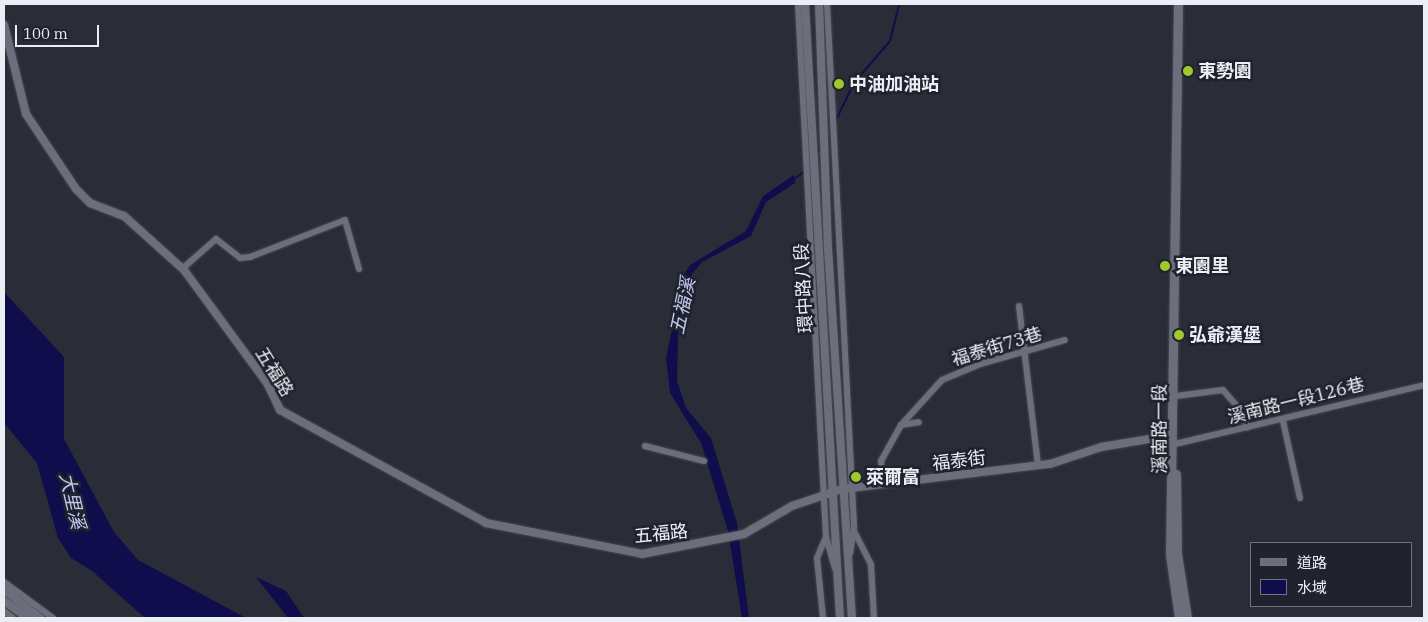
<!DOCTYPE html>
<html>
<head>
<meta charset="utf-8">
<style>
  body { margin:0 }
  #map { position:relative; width:1428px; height:622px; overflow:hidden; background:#2a2d37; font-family:"IBM Plex Serif","Noto Sans TC",serif }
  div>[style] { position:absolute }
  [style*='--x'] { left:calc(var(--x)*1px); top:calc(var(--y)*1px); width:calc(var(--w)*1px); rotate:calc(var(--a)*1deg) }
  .water>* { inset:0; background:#0f0d4c }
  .stream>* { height:2px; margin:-1px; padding:0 1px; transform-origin:1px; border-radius:1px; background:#0f0d4c }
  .roads { filter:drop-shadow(0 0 1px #474952) drop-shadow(0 0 1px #474952) }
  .minor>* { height:6px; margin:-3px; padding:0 3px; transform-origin:3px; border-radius:3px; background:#6c6f7b }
  .tertiary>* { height:8px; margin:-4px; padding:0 4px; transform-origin:4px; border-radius:4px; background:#6c6f7b }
  .secondary>* { height:9px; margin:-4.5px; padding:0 4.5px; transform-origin:4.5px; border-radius:4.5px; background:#6c6f7b }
  .dots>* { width:14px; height:14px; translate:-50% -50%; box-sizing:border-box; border:2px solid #20232d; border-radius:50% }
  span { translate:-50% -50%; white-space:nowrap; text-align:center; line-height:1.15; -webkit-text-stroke:5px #20232d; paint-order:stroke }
  .poi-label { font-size:18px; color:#eceef5; font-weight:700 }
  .left { translate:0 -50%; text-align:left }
  .street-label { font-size:18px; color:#eceef5 }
  .water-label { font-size:19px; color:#bec8f0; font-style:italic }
  .frame { position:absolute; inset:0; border:5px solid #eceef5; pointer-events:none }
  .legend { position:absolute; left:1250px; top:542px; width:162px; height:65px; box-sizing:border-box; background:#20232d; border:1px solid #72747d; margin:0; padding:6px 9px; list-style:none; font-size:15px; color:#eceef5 }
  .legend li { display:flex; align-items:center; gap:10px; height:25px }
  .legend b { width:25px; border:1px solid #72747d }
  .scale { position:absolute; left:15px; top:25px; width:84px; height:22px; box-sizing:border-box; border:2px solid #eceef5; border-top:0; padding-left:6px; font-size:15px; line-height:18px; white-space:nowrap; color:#eceef5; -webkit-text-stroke:4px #20232d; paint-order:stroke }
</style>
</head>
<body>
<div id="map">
  <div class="water">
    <i style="clip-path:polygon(794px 175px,795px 183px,766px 202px,751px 236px,702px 262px,692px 274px,678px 336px,677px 381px,686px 408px,711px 438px,737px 523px,749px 618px,742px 618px,728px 531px,701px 443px,670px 393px,666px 358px,683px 276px,690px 265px,746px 231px,763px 196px)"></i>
    <i style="clip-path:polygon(4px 292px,64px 357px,64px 439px,114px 532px,138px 560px,246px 618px,145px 618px,91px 570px,71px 558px,58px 538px,37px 463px,4px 423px)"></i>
    <i style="clip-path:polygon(256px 577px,286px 591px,304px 618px,288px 618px)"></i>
  </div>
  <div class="stream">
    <i style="--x:836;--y:120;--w:41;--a:-64.1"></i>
    <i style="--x:854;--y:83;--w:55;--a:-49.4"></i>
    <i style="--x:890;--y:41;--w:38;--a:-76"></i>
    <i style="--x:816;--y:155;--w:10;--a:-61"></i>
    <i style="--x:793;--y:180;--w:15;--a:-37"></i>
  </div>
  <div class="roads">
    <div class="minor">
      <i style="--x:798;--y:4;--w:534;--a:86.99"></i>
      <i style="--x:826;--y:537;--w:33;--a:74"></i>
      <i style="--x:827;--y:4;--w:523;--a:87.04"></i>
      <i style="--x:854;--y:526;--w:27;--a:98"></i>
      <i style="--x:183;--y:268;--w:44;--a:-41.3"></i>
      <i style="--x:216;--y:239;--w:31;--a:38"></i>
      <i style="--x:240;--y:258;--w:10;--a:-6"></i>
      <i style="--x:250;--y:257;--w:102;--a:-21.3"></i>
      <i style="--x:345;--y:220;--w:51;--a:74.1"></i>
      <i style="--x:1019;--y:306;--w:160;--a:83.2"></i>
      <i style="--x:1176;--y:396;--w:47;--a:-7.3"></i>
      <i style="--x:1223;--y:390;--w:32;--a:49"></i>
      <i style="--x:1244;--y:414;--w:14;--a:78"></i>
      <i style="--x:1283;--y:421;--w:79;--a:77.6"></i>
      <i style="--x:901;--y:425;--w:18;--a:-9"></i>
      <i style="--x:1175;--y:444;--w:256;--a:-13.3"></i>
      <i style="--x:645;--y:446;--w:61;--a:14.3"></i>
      <i style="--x:883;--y:484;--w:23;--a:-95"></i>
      <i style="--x:881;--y:461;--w:41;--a:-60.9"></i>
      <i style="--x:901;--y:425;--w:61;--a:-47.7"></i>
      <i style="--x:942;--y:380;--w:41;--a:-22.8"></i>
      <i style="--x:980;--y:364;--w:88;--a:-15.8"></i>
      <i style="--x:854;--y:531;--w:38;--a:63"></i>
      <i style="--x:871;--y:565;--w:53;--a:86.8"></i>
      <i style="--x:4;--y:582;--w:61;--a:36.3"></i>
      <i style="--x:4;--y:611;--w:11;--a:38"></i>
      <i style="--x:823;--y:618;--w:60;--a:-95.7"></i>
      <i style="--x:817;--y:558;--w:23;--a:-67"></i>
    </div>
    <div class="tertiary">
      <i style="--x:805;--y:4;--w:615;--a:86.74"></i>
      <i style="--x:819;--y:4;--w:244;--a:87.9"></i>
      <i style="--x:828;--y:248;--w:371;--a:86.3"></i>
      <i style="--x:4;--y:25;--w:92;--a:76.1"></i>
      <i style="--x:26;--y:114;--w:90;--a:56.3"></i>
      <i style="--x:76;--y:189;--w:20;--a:45"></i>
      <i style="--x:90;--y:203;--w:36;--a:21"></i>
      <i style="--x:124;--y:216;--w:81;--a:42"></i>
      <i style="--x:184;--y:270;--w:140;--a:53.7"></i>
      <i style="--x:267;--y:383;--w:30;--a:64"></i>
      <i style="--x:280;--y:410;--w:235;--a:28.7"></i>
      <i style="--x:486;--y:523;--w:159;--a:11.2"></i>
      <i style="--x:642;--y:554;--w:104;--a:-11.1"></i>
      <i style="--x:744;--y:534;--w:56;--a:-30.3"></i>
      <i style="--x:792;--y:506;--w:53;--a:-18.8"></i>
      <i style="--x:842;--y:489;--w:209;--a:-6.9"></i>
      <i style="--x:1050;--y:464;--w:54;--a:-18.4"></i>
      <i style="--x:1101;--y:447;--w:50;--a:-9.3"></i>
      <i style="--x:1150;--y:439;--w:21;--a:-5"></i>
      <i style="--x:1171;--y:437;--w:7;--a:63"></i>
      <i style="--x:4;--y:590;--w:46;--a:37.9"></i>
      <i style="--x:4;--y:601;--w:29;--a:36"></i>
    </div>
    <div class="secondary">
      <i style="--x:1178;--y:4;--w:550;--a:90.83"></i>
      <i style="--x:1170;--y:554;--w:65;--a:82"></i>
      <i style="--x:1176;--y:474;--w:80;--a:89.3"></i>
      <i style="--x:1177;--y:554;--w:65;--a:81.1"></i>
    </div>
  </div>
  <div class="dots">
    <i style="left:1188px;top:71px;background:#a0c92c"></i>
    <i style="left:839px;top:84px;background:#a0c92c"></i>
    <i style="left:1165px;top:266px;background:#a0c92c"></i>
    <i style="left:1179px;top:335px;background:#a0c92c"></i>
    <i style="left:856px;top:477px;background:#a0c92c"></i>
  </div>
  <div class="poi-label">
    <span class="left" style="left:1198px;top:71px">東勢園</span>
    <span class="left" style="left:849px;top:84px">中油加油站</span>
    <span class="left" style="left:1175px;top:266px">東園里</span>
    <span class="left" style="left:1189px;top:335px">弘爺漢堡</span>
    <span class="left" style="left:866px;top:477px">萊爾富</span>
  </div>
  <div class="street-label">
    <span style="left:804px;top:288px;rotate:-93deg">環中路八段</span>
    <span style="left:997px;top:347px;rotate:-17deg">福泰街73巷</span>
    <span style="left:274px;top:372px;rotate:58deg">五福路</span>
    <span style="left:1296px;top:401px;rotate:-14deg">溪南路一段126巷</span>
    <span style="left:1160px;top:429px;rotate:-90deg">溪南路一段</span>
    <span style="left:959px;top:461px;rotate:-7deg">福泰街</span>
    <span style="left:661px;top:534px;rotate:-6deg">五福路</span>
  </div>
  <div class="water-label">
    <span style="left:683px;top:306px;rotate:-78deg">五福溪</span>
    <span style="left:72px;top:501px;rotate:77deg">大里溪</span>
  </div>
  <div class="frame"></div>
  <ul class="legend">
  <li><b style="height:6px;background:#6c6f7b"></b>道路</li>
  <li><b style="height:14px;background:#0f0d4c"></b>水域</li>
  </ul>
  <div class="scale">100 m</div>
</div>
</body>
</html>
